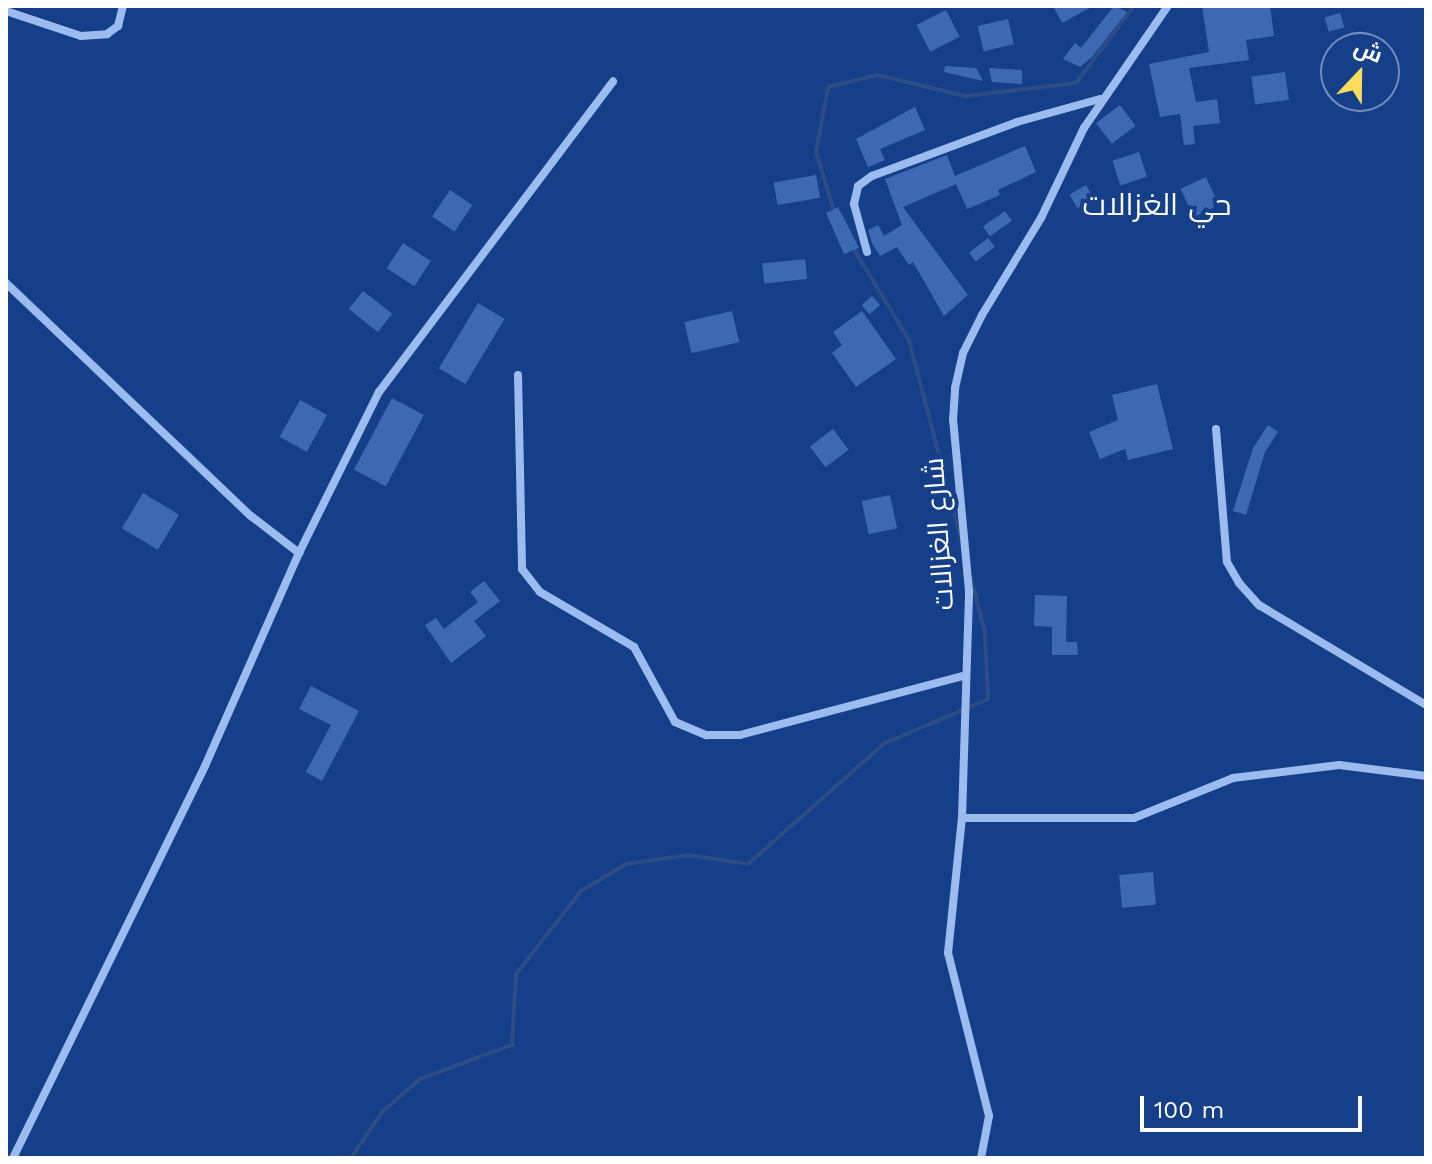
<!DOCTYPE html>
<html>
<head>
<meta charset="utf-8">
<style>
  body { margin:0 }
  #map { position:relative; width:1432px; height:1164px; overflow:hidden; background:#153f89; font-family:"Work Sans",Cairo,sans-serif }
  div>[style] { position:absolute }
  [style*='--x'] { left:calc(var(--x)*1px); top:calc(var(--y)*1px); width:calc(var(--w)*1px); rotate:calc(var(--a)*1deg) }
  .stream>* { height:4px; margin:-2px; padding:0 2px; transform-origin:2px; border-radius:2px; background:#2c4c83 }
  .building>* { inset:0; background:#3d69b2; transform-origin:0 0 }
  .minor>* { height:8px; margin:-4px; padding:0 4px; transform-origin:4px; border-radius:4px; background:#9cbcef }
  span { translate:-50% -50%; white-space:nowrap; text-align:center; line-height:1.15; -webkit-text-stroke:8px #153f89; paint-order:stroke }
  .street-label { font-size:28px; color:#fff }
  .neighbourhood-label { font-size:30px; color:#fff }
  .frame { position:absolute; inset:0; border:8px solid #fff; pointer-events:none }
  .north { position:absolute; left:1320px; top:32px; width:80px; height:80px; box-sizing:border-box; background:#153f89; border:2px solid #738cb8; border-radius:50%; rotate:22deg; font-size:22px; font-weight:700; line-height:32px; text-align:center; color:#fff }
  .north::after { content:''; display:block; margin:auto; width:28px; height:36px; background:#ffdb5a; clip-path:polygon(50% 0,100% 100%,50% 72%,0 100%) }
  .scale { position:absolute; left:1140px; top:1096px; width:222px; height:36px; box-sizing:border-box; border:4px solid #fff; border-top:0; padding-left:10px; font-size:24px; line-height:28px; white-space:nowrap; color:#fff; -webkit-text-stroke:6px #153f89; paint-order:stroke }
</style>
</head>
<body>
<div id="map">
  <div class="stream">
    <i style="--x:835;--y:214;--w:65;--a:-107"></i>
    <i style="--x:816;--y:152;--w:66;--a:-79.5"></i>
    <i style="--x:828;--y:87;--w:50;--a:-13.8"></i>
    <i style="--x:877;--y:75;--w:91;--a:13.3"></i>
    <i style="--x:966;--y:96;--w:111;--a:-6.7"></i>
    <i style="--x:1076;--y:83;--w:96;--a:-53"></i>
    <i style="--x:852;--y:246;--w:110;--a:58.8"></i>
    <i style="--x:909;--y:340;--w:206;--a:75.4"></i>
    <i style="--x:351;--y:1158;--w:55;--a:-56"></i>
    <i style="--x:382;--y:1112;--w:50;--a:-41"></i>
    <i style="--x:420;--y:1079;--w:98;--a:-20.3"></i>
    <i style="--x:512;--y:1045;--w:71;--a:-86.8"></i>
    <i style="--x:516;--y:974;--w:105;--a:-51.9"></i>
    <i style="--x:581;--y:891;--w:52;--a:-31"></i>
    <i style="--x:626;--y:864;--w:63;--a:-8.3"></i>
    <i style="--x:688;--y:855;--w:61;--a:8.5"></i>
    <i style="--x:748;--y:864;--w:183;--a:-41.5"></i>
    <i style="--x:885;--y:743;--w:112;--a:-23.1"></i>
    <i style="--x:988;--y:699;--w:66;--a:-92.6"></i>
    <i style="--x:985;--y:633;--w:57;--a:-104.3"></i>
  </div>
  <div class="building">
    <i style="clip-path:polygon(1053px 6px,1093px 6px,1062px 23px)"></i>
    <i style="clip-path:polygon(1114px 6px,1127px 12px,1092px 57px,1080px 67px,1063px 59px,1075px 43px,1081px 48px)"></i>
    <i style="clip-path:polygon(1202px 6px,1270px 6px,1274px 36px,1246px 40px,1249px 60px,1189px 68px,1196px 102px,1217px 99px,1220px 123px,1193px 126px,1195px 144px,1184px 145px,1180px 114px,1160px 117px,1149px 64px,1209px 52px)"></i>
    <i style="left:946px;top:10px;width:30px;height:33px;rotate:63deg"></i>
    <i style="left:1340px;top:13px;width:15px;height:16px;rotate:74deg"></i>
    <i style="left:1008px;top:19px;width:26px;height:31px;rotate:77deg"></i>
    <i style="clip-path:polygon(945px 66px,976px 68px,983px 81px,944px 72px)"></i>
    <i style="clip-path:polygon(989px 68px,1022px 70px,1022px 84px,992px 82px)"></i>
    <i style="left:1285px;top:72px;width:28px;height:34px;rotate:82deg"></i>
    <i style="left:1120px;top:105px;width:26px;height:30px;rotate:53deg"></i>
    <i style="clip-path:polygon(915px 107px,925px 130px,880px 149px,885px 160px,868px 167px,856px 139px)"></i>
    <i style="clip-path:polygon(1025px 146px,1036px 172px,998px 190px,1000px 195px,967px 209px,956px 184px,903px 207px,968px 295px,944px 316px,913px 262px,909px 265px,897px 247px,880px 256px,872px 243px,868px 230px,878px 225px,884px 236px,902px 225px,885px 179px,947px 155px,955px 176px)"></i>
    <i style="left:1139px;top:152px;width:26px;height:28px;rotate:72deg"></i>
    <i style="left:816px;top:175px;width:23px;height:43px;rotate:80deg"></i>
    <i style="left:1206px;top:177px;width:31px;height:28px;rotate:65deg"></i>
    <i style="left:1086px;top:185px;width:16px;height:19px;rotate:60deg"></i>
    <i style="left:450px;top:190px;width:27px;height:32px;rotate:34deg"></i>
    <i style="clip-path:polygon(838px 207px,859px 248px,844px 254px,826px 213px)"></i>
    <i style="left:1005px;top:211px;width:12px;height:27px;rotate:55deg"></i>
    <i style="left:988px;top:238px;width:11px;height:24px;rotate:52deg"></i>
    <i style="left:403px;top:243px;width:33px;height:30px;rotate:33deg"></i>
    <i style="left:805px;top:259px;width:20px;height:43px;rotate:84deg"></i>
    <i style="left:363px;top:291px;width:37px;height:23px;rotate:38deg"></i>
    <i style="left:872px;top:296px;width:12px;height:14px;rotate:48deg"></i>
    <i style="left:478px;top:303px;width:31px;height:76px;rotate:31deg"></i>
    <i style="left:732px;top:311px;width:32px;height:49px;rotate:77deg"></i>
    <i style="clip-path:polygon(862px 311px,896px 359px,856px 387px,832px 353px,842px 345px,833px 332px)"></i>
    <i style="clip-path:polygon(1157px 384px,1173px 449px,1128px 460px,1125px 449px,1100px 459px,1089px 432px,1118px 420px,1112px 395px)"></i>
    <i style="left:392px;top:398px;width:36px;height:81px;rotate:28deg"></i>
    <i style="left:300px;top:400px;width:31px;height:42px;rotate:29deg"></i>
    <i style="clip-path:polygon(1268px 425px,1278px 432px,1265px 452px,1246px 515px,1233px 511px,1253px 448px)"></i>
    <i style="left:833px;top:429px;width:26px;height:29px;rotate:53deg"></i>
    <i style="left:143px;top:493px;width:42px;height:41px;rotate:31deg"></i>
    <i style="left:890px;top:495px;width:34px;height:29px;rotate:78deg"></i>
    <i style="clip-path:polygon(484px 581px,500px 601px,474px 621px,486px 636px,451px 663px,425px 625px,436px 618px,444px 629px,478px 602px,470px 592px)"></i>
    <i style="clip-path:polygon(1035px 595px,1067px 596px,1066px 642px,1077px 642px,1078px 655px,1052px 655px,1052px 627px,1034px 626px)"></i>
    <i style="clip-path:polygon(311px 686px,359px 711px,322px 781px,306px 772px,331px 725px,299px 709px)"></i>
    <i style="left:1153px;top:872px;width:33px;height:34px;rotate:85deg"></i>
  </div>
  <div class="minor">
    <i style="--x:6;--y:11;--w:79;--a:18.4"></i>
    <i style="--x:81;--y:36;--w:26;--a:-4"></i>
    <i style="--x:107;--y:34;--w:14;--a:-36"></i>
    <i style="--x:118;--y:26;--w:21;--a:-76"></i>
    <i style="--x:867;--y:252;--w:50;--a:-105.2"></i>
    <i style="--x:854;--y:204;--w:18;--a:-77"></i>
    <i style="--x:858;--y:186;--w:17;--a:-36"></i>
    <i style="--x:872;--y:176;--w:155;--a:-20.4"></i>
    <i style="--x:1017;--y:122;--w:86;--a:-15.5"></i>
    <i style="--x:6;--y:283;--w:338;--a:43.6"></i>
    <i style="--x:251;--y:516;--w:61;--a:37.6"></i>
    <i style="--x:518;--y:375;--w:194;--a:88.8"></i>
    <i style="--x:522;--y:569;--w:29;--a:52"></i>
    <i style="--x:540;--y:592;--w:109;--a:30.3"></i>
    <i style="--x:634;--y:647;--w:85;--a:61.3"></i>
    <i style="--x:675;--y:722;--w:34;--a:23"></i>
    <i style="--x:706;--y:735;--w:34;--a:0"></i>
    <i style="--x:740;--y:735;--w:232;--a:-14.8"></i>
    <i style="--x:1216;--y:429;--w:133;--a:85.3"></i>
    <i style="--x:1227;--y:562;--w:24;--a:60"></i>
    <i style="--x:1239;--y:583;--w:30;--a:48"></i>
    <i style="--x:1259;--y:605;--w:195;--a:30.9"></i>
    <i style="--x:962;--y:818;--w:172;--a:0"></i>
    <i style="--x:1134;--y:818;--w:107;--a:-22"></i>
    <i style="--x:1233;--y:778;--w:107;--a:-7"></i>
    <i style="--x:1339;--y:765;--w:88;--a:7.2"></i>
    <i style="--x:13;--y:1158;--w:436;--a:-63.9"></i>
    <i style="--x:205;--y:766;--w:233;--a:-66.2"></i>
    <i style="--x:299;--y:553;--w:180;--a:-63.6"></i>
    <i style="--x:379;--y:392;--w:389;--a:-53"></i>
    <i style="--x:981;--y:1158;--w:43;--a:-79.2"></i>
    <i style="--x:989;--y:1116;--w:168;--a:-104.1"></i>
    <i style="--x:948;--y:953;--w:136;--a:-84.1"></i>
    <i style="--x:962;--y:818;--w:227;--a:-88.2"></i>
    <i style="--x:969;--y:591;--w:172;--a:-95.3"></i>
    <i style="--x:953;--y:420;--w:32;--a:-86"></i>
    <i style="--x:955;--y:388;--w:36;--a:-77"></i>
    <i style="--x:963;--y:353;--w:42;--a:-63.4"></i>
    <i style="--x:982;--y:315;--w:114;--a:-58.7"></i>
    <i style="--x:1041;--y:218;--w:100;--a:-64.5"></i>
    <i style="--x:1084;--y:128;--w:148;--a:-55.5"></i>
  </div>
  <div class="street-label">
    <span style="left:939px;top:534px;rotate:-94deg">شارع الغزالات</span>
  </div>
  <div class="neighbourhood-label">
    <span style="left:1157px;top:205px">حي الغزالات</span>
  </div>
  <div class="frame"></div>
  <div class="north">ش</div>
  <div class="scale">100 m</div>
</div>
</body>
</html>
